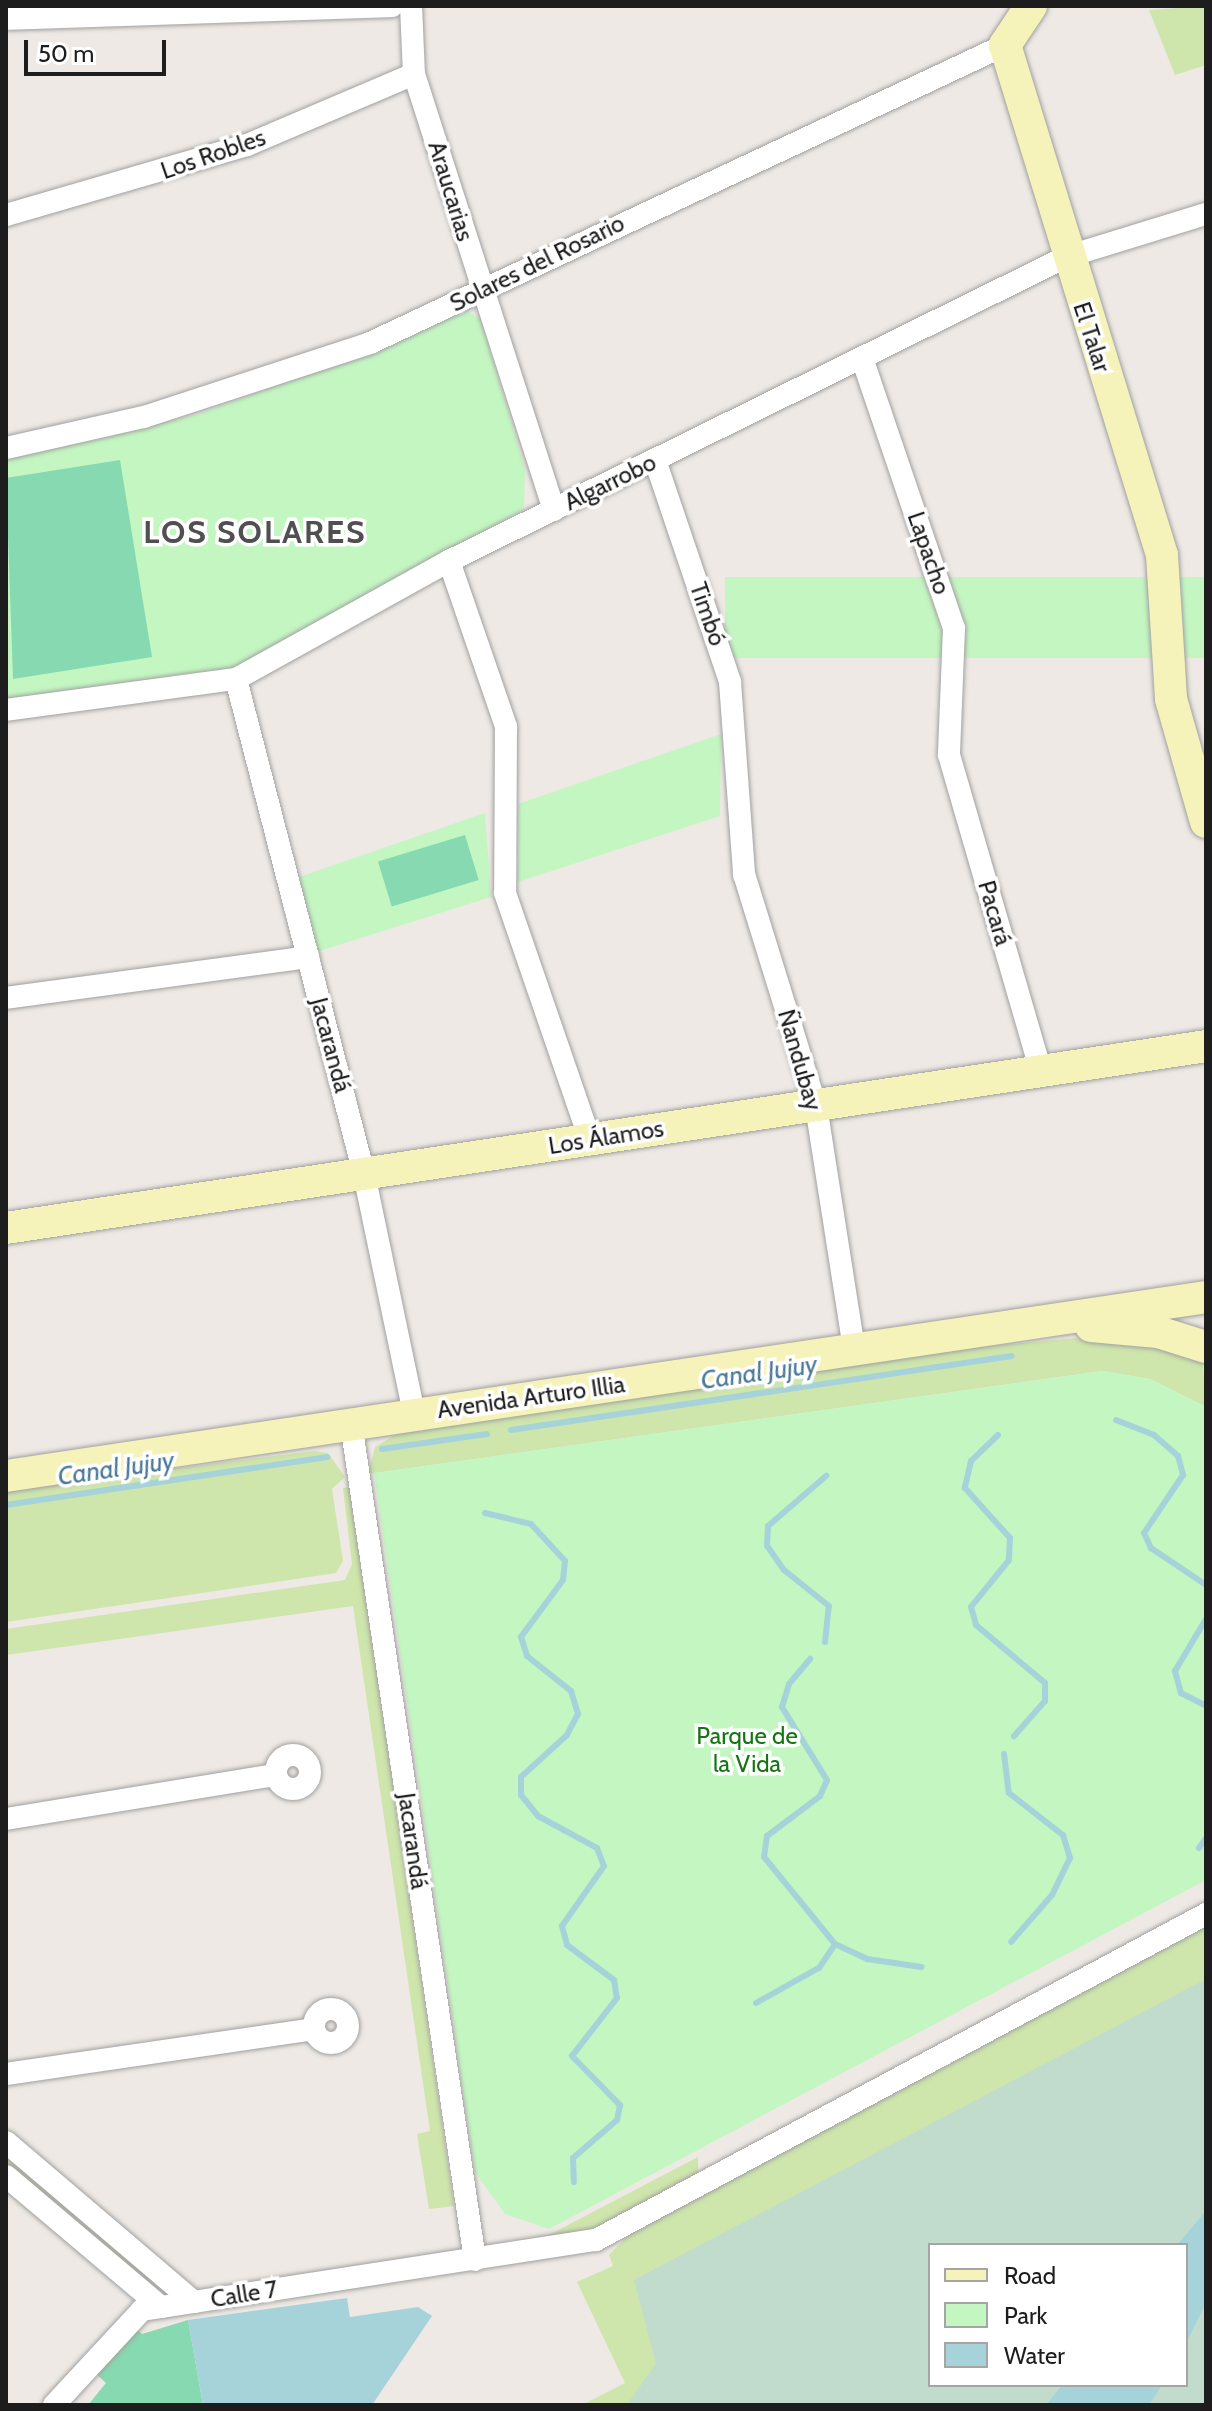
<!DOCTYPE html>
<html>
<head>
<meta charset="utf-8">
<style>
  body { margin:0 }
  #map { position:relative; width:1212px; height:2411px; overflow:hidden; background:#eee9e4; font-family:Cabin,sans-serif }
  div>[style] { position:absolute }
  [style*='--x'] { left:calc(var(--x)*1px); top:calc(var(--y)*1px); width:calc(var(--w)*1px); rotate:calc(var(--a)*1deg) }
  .grass>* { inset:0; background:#cee5ac }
  .wetland>* { inset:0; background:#c1dbcc }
  .park>* { inset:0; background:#c4f6c2; transform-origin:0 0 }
  .pitch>* { inset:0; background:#86d9b0; transform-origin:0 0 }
  .water>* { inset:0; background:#a6d3d9 }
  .stream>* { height:6px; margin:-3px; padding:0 3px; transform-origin:3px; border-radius:3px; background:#a6d3d9 }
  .roads { filter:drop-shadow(0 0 2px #a1a1a1) drop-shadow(0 0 2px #a1a1a1) }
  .street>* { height:22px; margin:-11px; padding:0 11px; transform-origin:11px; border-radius:11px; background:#fff }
  .street>.ring { margin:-11px; padding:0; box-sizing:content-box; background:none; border:22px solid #fff; border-radius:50% }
  .secondary>* { height:32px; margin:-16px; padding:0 16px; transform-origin:16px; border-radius:16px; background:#f5f2ba }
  span { translate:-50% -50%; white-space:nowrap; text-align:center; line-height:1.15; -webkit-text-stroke:7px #fff; paint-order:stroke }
  .street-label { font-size:24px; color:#1d1d1d }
  .park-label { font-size:24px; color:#147512 }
  .water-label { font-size:26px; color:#497898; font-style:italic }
  .district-label { font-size:32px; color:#505050; font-weight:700; letter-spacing:2px }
  .frame { position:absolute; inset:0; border:8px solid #1d1d1d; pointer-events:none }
  .legend { position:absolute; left:928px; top:2243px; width:260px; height:144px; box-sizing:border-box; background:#fff; border:2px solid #a5a5a5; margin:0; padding:10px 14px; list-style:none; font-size:24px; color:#1d1d1d }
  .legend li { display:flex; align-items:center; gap:16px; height:40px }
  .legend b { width:40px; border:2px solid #a5a5a5 }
  .scale { position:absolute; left:24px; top:40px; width:142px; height:36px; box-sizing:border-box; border:4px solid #1d1d1d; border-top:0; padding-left:10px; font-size:24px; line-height:28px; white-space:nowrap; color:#1d1d1d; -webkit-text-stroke:6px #fff; paint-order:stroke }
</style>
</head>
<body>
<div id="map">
  <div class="grass">
    <i style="clip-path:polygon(1206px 6px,1206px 65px,1175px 75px,1149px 10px)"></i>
    <i style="clip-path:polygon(1098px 1336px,1202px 1353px,1206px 1407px,1150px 1379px,1102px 1371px,368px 1474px,375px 1447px,400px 1432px,904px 1354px)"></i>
    <i style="clip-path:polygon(314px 1451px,328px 1453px,345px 1477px,332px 1489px,343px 1561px,336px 1573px,6px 1622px,6px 1490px)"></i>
    <i style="clip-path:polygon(350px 1487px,454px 2206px,429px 2209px,417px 2134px,430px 2131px,353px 1606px,6px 1655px,6px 1629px,345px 1580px,352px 1564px,343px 1488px)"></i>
    <i style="clip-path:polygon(evenodd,1206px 1923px,1206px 2405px,582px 2405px,625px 2383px,577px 2282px,613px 2266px,609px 2255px,632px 2231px,1206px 1923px,930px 2245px,1186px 2245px,1186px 2385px,930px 2385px,930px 2245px)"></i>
    <i style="clip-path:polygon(6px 2153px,155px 2280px,149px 2282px,6px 2167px)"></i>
    <i style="clip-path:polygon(698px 2157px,698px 2175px,595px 2228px,545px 2237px)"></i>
  </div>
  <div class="wetland">
    <i style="clip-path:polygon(evenodd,1206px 1979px,1206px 2405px,627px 2405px,656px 2363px,634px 2280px,1206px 1979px,930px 2245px,1186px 2245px,1186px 2385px,930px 2385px,930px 2245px)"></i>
  </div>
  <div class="park">
    <i style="clip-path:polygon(462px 308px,481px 319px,525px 469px,524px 509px,230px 670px,6px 704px,6px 459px,195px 415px,348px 360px)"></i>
    <i style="left:1206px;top:577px;width:81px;height:481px;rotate:90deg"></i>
    <i style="clip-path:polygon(721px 734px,720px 816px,518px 882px,518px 804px)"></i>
    <i style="clip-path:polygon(485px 813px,491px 897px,313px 953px,293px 879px)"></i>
    <i style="clip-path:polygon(1103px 1371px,1150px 1379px,1206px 1407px,1206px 1880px,549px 2229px,505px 2214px,475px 2172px,374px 1473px)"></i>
  </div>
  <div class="pitch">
    <i style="clip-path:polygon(120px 460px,152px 657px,13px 679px,6px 478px)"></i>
    <i style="left:465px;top:835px;width:47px;height:91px;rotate:73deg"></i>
    <i style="clip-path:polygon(188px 2320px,203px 2405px,88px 2405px,106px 2383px,96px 2374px,135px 2327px,142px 2334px)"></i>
  </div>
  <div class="water">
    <i style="clip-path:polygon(1206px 2211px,1206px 2303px,1186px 2343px,1186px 2245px,1177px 2245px)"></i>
    <i style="clip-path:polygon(347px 2298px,350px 2317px,418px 2307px,432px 2316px,372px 2405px,203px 2405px,188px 2320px)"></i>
    <i style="clip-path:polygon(1062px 2385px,1162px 2385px,1149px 2405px,1046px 2405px)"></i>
  </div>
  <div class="stream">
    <i style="--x:1116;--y:1420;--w:41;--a:21.5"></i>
    <i style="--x:1154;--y:1435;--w:32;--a:41"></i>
    <i style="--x:1178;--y:1456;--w:20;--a:75"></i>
    <i style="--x:1183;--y:1475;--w:70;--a:123.9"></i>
    <i style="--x:1144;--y:1533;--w:17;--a:65"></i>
    <i style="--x:1151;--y:1548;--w:66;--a:33.9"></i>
    <i style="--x:511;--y:1430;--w:506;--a:-8.4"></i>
    <i style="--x:998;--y:1435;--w:37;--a:136"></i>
    <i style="--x:971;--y:1461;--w:28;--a:103"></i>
    <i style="--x:965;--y:1488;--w:67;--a:48"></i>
    <i style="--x:1010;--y:1538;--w:22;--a:93"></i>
    <i style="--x:1009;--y:1560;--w:60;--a:129"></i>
    <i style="--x:971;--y:1607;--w:19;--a:74"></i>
    <i style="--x:976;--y:1625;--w:90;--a:40"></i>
    <i style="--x:1045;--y:1683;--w:18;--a:90"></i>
    <i style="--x:1045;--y:1701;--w:47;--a:131.5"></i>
    <i style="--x:382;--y:1449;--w:106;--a:-8.1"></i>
    <i style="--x:6;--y:1505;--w:325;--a:-8.5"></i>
    <i style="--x:485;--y:1513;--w:47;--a:13.4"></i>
    <i style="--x:531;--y:1524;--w:50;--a:47.4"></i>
    <i style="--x:565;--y:1561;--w:19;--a:96"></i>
    <i style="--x:563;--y:1580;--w:71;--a:126.4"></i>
    <i style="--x:521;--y:1637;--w:20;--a:72"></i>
    <i style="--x:527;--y:1656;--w:56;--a:38.5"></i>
    <i style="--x:571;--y:1691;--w:24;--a:73"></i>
    <i style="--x:578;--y:1714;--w:24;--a:118"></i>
    <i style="--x:567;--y:1735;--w:62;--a:137.6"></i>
    <i style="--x:521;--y:1777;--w:18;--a:90"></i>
    <i style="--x:521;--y:1795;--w:27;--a:51"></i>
    <i style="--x:538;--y:1816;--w:67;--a:28.5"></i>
    <i style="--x:597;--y:1848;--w:19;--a:69"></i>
    <i style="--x:604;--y:1866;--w:73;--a:125"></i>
    <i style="--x:562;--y:1926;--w:20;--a:75"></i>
    <i style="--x:567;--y:1945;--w:59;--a:36.7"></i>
    <i style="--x:614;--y:1980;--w:18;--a:81"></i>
    <i style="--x:617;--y:1998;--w:73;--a:127.8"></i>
    <i style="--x:572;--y:2056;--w:69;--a:45.6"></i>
    <i style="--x:620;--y:2105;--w:15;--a:101"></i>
    <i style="--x:617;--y:2120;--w:58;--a:139.2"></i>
    <i style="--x:573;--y:2158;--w:24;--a:88"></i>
    <i style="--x:1206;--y:1619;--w:61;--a:120.8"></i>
    <i style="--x:1175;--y:1671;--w:23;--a:75"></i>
    <i style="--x:1181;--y:1693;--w:28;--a:27"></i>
    <i style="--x:825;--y:1642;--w:36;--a:-84"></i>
    <i style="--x:829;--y:1606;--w:58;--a:-141.3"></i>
    <i style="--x:784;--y:1570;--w:29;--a:-125"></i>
    <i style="--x:767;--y:1546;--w:20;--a:-87"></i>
    <i style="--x:768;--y:1526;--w:77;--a:-40.8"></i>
    <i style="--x:1004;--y:1754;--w:39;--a:83"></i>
    <i style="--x:1009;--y:1793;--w:68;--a:37.9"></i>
    <i style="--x:1063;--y:1835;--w:24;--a:73"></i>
    <i style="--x:1070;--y:1858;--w:41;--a:115.9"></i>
    <i style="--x:1052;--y:1895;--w:62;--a:131.1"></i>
    <i style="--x:1199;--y:1848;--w:12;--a:-55"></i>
    <i style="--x:835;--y:1944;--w:35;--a:25"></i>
    <i style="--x:867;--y:1959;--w:55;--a:8.4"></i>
    <i style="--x:756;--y:2003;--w:72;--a:-29.1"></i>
    <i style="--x:819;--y:1968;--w:29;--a:-56"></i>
    <i style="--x:835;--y:1944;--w:112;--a:-129.2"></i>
    <i style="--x:764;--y:1857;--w:21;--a:-82"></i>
    <i style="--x:767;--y:1836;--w:66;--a:-37"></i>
    <i style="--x:820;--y:1796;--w:17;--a:-66"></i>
    <i style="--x:827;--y:1780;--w:86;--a:-121.7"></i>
    <i style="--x:782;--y:1707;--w:24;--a:-73"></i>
    <i style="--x:789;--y:1684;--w:33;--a:-50"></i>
  </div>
  <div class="roads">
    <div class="street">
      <i style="--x:411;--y:6;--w:68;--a:87.5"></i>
      <i style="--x:414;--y:74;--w:458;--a:72.2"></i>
      <i style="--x:6;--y:19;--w:386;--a:-1.9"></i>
      <i style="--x:6;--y:215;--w:251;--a:-16.2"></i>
      <i style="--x:247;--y:145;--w:181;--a:-23"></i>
      <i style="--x:862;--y:358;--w:285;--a:71.2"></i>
      <i style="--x:954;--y:628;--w:127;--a:92.3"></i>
      <i style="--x:949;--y:755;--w:329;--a:73.8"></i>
      <i style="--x:6;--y:448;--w:141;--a:-12.7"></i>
      <i style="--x:144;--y:417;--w:238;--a:-18.1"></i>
      <i style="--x:370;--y:343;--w:701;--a:-25.14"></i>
      <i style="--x:655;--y:460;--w:234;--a:71.3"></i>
      <i style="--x:730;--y:682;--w:193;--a:85.8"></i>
      <i style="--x:744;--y:874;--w:243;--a:72.8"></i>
      <i style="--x:816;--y:1106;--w:247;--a:81.1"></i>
      <i style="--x:449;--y:561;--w:176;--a:71"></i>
      <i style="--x:506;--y:727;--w:166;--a:90.3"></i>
      <i style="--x:505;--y:893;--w:261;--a:71"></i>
      <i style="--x:236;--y:679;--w:511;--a:75.5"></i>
      <i style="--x:364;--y:1174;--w:245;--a:78.2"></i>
      <i style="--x:6;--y:710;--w:232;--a:-7.7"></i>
      <i style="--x:236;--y:679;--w:244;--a:-29"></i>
      <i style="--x:449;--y:561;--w:688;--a:-26.23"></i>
      <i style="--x:1066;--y:257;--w:146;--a:-17.1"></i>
      <i style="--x:6;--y:998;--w:305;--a:-7.7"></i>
      <i style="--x:351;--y:1423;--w:846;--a:81.57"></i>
      <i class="ring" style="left:276px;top:1755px;width:12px;height:12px"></i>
      <i style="--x:6;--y:1819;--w:273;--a:-9.3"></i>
      <i class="ring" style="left:314px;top:2009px;width:12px;height:12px"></i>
      <i style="--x:6;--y:2074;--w:311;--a:-8.3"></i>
      <i style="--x:6;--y:2142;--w:247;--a:40.4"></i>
      <i style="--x:6;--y:2176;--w:203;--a:40.2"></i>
      <i style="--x:54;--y:2405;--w:129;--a:-47.2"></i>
      <i style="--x:142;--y:2310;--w:459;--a:-8.8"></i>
      <i style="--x:596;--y:2240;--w:692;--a:-28.12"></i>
    </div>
    <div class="secondary">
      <i style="--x:1031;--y:6;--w:47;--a:123.7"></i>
      <i style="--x:1005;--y:45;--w:534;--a:72.89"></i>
      <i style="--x:1162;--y:555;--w:144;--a:86.4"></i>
      <i style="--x:1171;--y:699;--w:128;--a:74.1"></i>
      <i style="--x:6;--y:1228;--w:1214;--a:-8.62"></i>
      <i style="--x:1091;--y:1326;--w:67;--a:5.1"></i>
      <i style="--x:1158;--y:1332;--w:50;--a:17.4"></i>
      <i style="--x:6;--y:1476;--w:1213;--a:-8.48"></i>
    </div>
  </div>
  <div class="street-label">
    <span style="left:213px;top:154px;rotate:-19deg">Los Robles</span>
    <span style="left:451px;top:191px;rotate:73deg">Araucarias</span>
    <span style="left:537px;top:263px;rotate:-26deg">Solares del Rosario</span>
    <span style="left:1092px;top:337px;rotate:72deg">El Talar</span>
    <span style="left:610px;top:482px;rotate:-26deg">Algarrobo</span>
    <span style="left:929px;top:553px;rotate:71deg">Lapacho</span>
    <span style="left:708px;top:614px;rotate:71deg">Timbó</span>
    <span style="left:995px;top:913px;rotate:74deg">Pacará</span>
    <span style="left:331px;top:1045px;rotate:75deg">Jacarandá</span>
    <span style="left:800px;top:1060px;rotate:74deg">Ñandubay</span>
    <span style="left:606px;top:1137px;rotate:-9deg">Los Álamos</span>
    <span style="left:531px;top:1397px;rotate:-8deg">Avenida Arturo Illia</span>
    <span style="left:413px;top:1841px;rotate:82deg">Jacarandá</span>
    <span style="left:244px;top:2294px;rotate:-9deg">Calle 7</span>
  </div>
  <div class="park-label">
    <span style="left:747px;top:1750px">Parque de<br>la Vida</span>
  </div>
  <div class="water-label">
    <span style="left:759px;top:1373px;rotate:-8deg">Canal Jujuy</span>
    <span style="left:116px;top:1469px;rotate:-8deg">Canal Jujuy</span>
  </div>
  <div class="district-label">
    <span style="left:255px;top:532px">LOS SOLARES</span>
  </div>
  <div class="frame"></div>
  <ul class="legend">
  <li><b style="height:10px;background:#f5f2ba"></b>Road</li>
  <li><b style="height:22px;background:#c4f6c2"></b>Park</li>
  <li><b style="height:22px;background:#a6d3d9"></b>Water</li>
  </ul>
  <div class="scale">50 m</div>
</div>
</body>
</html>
